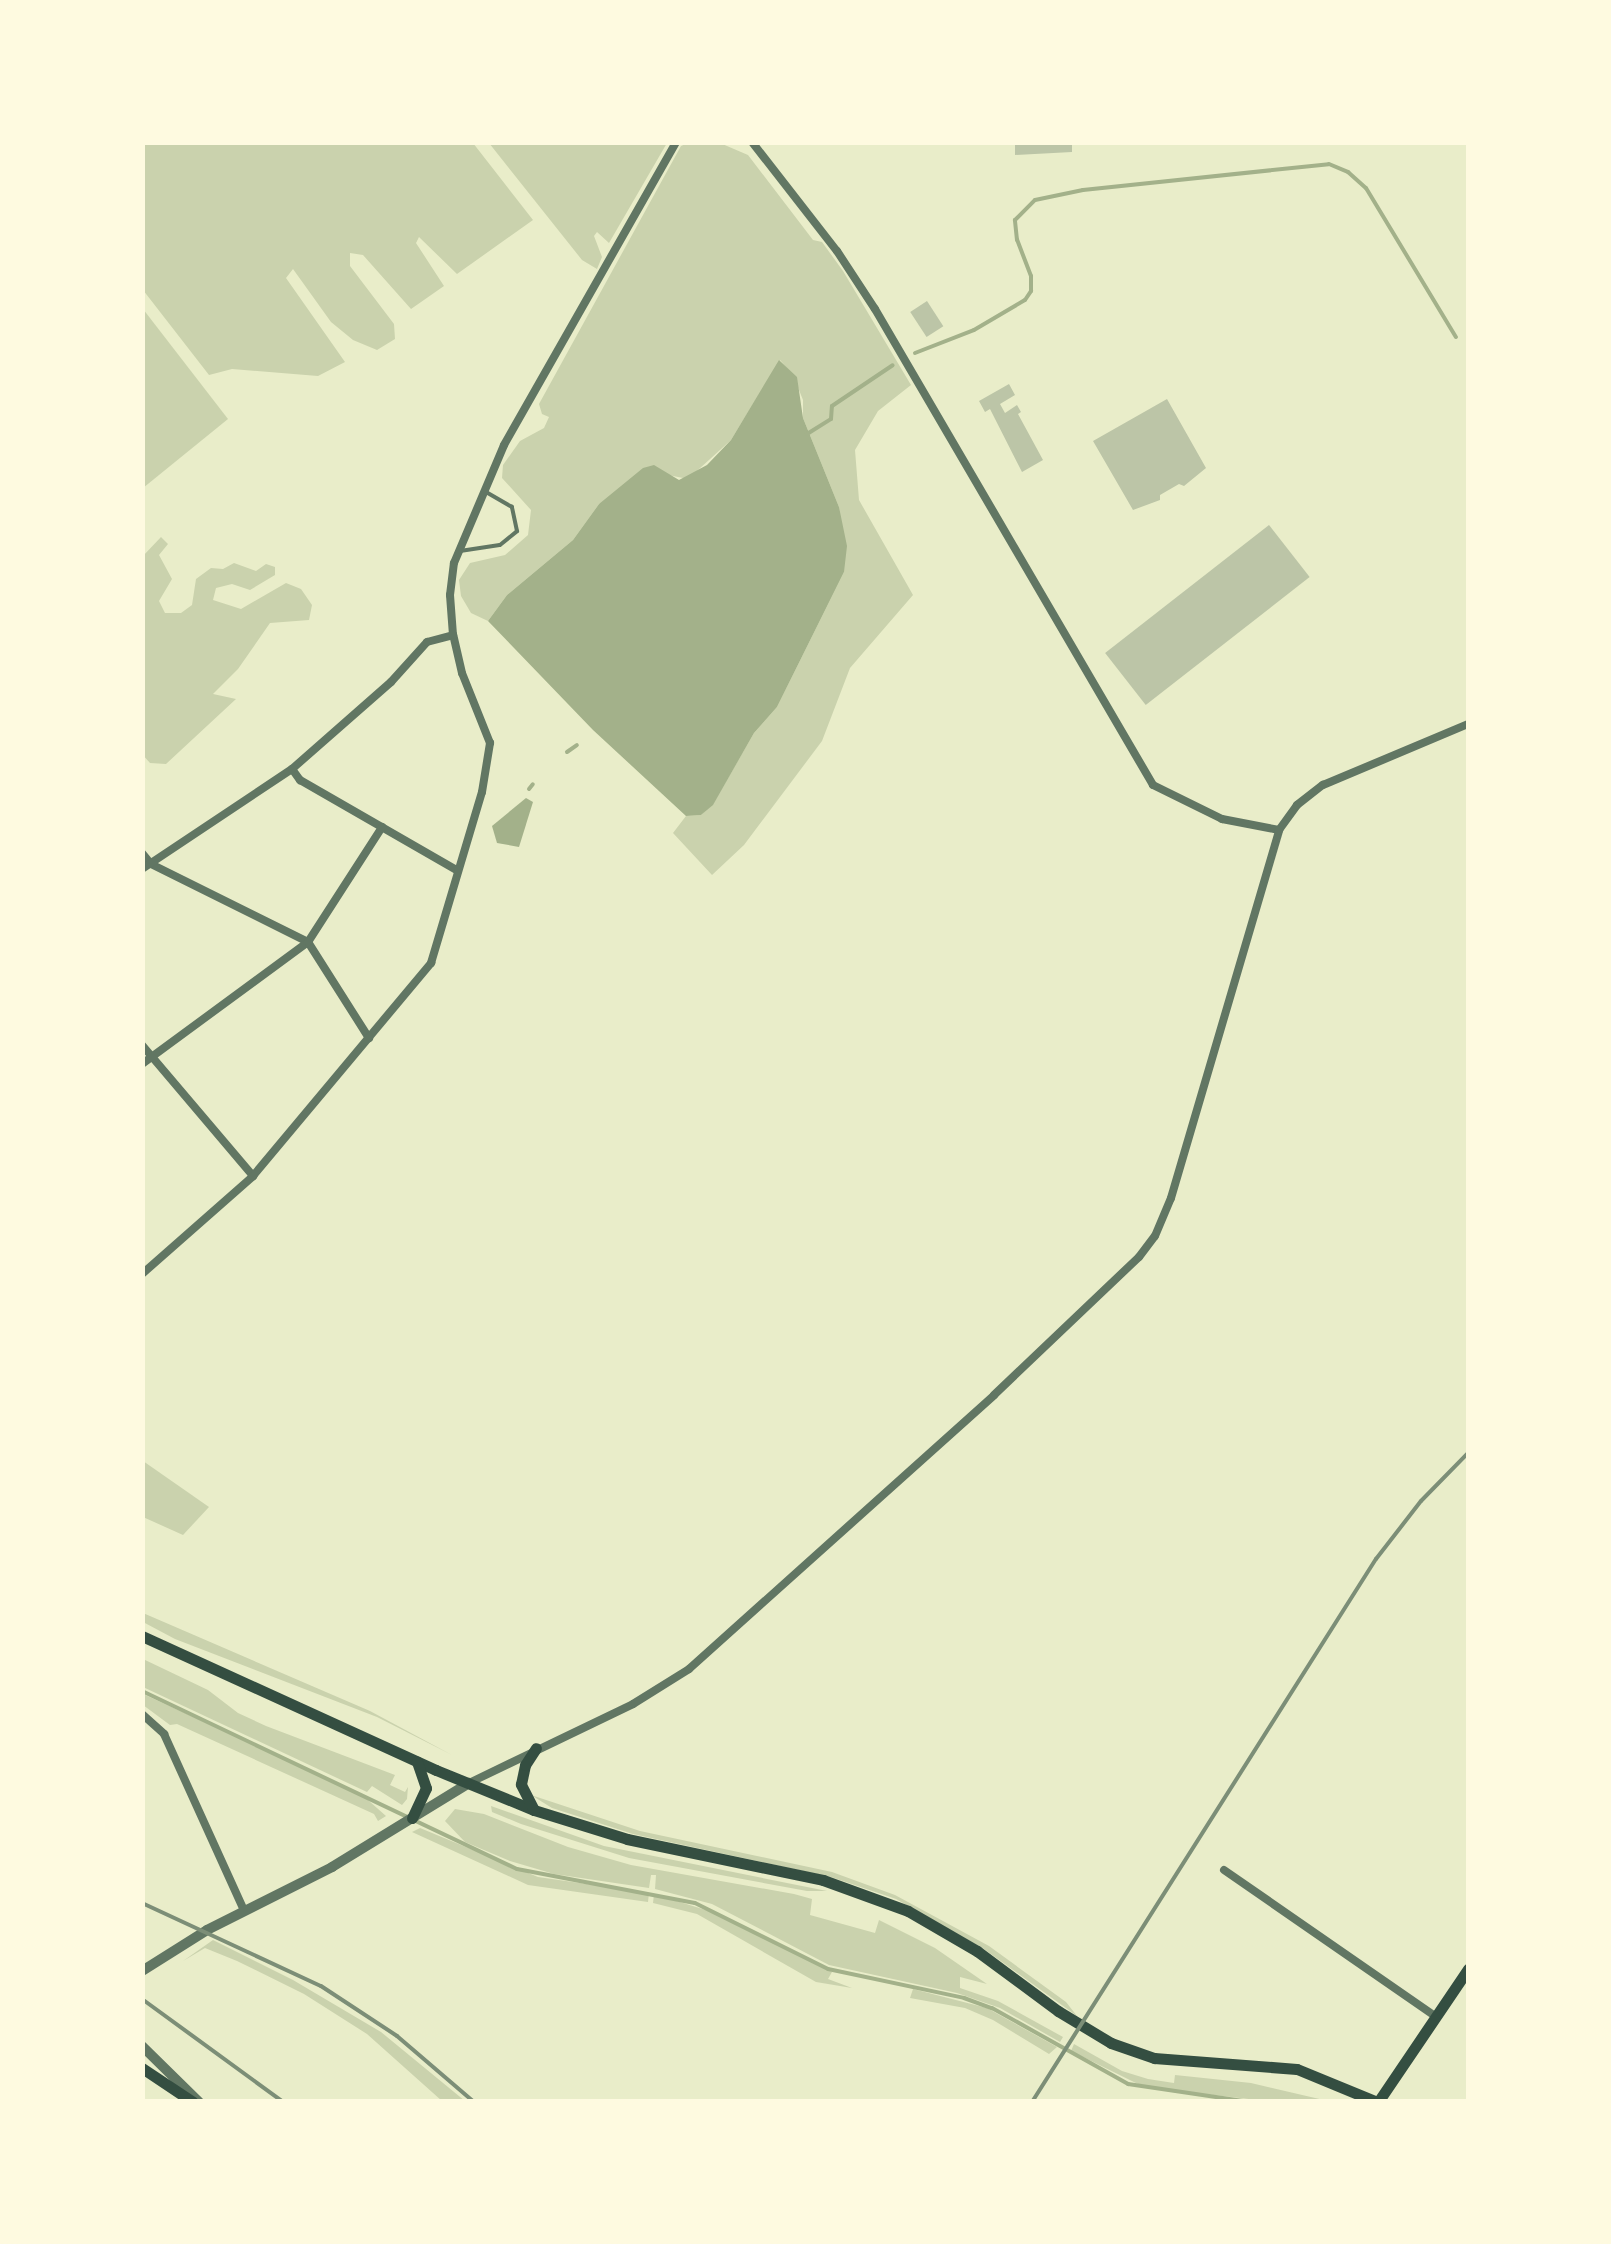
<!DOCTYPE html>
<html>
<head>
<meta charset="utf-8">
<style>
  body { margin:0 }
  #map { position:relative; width:1611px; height:2244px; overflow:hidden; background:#e9edc9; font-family:Lato,sans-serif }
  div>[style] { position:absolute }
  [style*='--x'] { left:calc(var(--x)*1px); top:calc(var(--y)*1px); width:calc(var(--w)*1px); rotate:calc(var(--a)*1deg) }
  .green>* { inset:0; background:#cad2ad }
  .water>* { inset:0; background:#a3b18a }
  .stream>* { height:4px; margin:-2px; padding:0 2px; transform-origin:2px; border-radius:2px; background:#a3b18a }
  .building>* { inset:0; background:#bcc5a7; transform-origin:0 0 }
  .service>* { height:4px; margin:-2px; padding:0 2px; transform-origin:2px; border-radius:2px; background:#617663 }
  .minor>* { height:8px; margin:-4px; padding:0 4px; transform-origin:4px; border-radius:4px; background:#617663 }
  .tertiary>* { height:10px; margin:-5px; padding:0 5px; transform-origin:5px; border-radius:5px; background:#617663 }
  .secondary>* { height:11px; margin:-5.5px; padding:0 5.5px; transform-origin:5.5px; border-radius:5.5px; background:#344e41 }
  .rail>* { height:4px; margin:-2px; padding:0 2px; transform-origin:2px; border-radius:2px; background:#7c8e77 }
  span { translate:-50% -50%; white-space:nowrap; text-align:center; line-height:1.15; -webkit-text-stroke:8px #fefae0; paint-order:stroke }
  .frame { position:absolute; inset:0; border:145px solid #fefae0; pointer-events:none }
</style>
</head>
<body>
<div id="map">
  <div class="green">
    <i style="clip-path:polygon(142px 143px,473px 143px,533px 220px,457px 274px,419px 237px,416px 243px,444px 286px,411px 309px,363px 255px,350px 253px,350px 266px,394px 324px,395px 339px,377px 350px,353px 340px,331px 322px,293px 269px,286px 278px,345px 362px,318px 376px,232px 369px,209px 375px,143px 290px)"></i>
    <i style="clip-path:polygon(489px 143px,667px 143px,609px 243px,597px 232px,594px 236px,602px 257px,597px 269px,582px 260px)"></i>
    <i style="clip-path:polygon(688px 143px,720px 143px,748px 155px,813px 240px,822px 242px,843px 271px,911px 385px,878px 411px,855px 450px,859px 500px,913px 595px,850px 668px,822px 741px,744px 845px,712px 875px,673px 833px,686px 816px,701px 815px,713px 804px,754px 733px,777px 707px,844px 572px,839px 507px,803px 418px,803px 400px,793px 375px,780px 360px,731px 440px,688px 479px,668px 475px,599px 504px,573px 540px,507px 595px,488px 621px,471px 613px,461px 596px,459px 580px,470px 563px,505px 555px,528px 535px,531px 510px,502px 478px,503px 465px,520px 441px,544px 428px,549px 417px,542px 414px,539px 404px,681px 146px)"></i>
    <i style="clip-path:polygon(143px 309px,228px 419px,143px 488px,142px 488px)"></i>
    <i style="clip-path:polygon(161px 537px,168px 544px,159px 555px,172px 579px,159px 601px,165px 613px,181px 613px,192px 605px,196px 579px,211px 568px,223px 569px,234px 563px,256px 571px,266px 564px,275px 567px,275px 575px,250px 590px,232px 584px,216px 588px,213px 600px,241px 609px,286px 583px,301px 589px,312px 605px,309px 620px,270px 623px,238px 669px,213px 694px,236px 699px,166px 764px,150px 763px,142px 754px,143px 556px)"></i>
    <i style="clip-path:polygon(143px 1461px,209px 1507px,183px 1535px,143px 1517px)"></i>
    <i style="clip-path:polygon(143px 1613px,370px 1711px,452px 1755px,377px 1717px,175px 1639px,143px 1622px)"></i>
    <i style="clip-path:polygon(143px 1659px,208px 1690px,238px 1713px,266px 1726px,395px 1775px,390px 1785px,405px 1792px,408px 1787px,407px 1799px,402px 1805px,372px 1786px,367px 1792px,143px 1687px)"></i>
    <i style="clip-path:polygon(143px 1694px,360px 1793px,386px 1816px,378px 1821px,374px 1814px,177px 1724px,170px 1725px,143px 1705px)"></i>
    <i style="clip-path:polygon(531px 1795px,640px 1831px,832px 1872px,895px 1895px,989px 1946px,1066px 2002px,1077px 2016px,984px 1949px,896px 1899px,831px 1877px,633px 1834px,552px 1808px)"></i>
    <i style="clip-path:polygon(491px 1806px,604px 1846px,827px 1891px,807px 1891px,629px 1858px,521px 1824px,492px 1812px)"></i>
    <i style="clip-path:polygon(455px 1809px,484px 1814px,568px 1847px,631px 1865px,794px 1894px,812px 1899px,810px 1915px,875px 1933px,879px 1920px,935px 1948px,987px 1984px,960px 1977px,960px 1988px,998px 2001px,1063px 2037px,1060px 2042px,1000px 2008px,957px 1993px,829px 1965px,712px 1904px,655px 1889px,656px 1875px,651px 1875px,649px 1888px,554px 1874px,510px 1861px,465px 1842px,445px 1821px)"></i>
    <i style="clip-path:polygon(420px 1828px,538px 1877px,649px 1893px,648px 1902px,528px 1885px,412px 1832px)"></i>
    <i style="clip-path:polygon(654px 1894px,722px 1915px,832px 1972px,828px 1979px,852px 1988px,816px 1982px,697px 1914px,653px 1903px)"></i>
    <i style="clip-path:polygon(213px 1940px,293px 1980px,381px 2032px,465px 2101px,442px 2101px,367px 2034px,304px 1994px,237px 1961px,205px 1948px,183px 1961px)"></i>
    <i style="clip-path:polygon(913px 1989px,987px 2008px,1057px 2047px,1049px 2054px,993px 2020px,965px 2008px,910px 1998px)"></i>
    <i style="clip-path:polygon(1074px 2044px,1122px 2071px,1148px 2079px,1174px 2083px,1175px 2075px,1251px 2083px,1328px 2101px,1266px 2101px,1144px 2087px,1071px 2051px)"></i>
  </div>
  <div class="water">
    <i style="clip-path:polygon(779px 360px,797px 377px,803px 418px,839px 507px,847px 546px,844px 572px,777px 707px,754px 733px,713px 805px,701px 815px,686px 816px,593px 730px,488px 621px,507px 595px,573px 540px,599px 504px,643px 468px,654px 465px,679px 480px,707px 465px,731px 440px)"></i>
    <i style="clip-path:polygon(526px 798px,533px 802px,519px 847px,497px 843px,492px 826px)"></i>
  </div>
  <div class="stream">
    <i style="--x:915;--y:353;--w:63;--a:-21.3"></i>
    <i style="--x:974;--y:330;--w:59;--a:-30.5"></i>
    <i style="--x:1025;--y:300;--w:11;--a:-56"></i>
    <i style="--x:1031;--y:291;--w:15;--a:-90"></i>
    <i style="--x:1031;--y:276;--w:39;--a:-111"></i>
    <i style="--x:1017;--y:240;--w:20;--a:-96"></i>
    <i style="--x:1015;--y:220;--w:28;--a:-45"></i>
    <i style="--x:1035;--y:200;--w:49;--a:-11.8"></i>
    <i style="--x:1083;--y:190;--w:247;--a:-6"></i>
    <i style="--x:1329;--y:164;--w:21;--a:23"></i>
    <i style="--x:1348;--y:172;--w:24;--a:42"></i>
    <i style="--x:1366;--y:188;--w:174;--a:58.9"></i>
    <i style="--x:807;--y:434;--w:28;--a:-32"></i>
    <i style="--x:831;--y:419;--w:13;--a:-86"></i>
    <i style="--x:832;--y:406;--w:73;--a:-33.9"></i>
    <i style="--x:567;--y:752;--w:12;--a:-35"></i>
    <i style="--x:529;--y:789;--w:6;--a:-51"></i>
    <i style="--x:142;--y:1691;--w:415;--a:25.4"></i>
    <i style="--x:517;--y:1869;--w:181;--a:10.8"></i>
    <i style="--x:695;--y:1903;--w:148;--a:26.4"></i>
    <i style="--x:828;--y:1969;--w:139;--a:12"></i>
    <i style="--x:964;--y:1998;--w:30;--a:20"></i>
    <i style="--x:992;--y:2008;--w:156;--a:29.2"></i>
    <i style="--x:1128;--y:2084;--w:123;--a:8.4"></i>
  </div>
  <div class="building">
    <i style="clip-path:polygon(1015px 142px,1072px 142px,1072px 152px,1015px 155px)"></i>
    <i style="left:927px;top:301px;width:30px;height:20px;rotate:57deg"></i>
    <i style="clip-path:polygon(1009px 384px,1015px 395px,1000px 404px,1005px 413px,1017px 405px,1021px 412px,1018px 414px,1043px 460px,1022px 472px,990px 409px,985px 412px,979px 401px)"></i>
    <i style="clip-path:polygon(1167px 399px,1206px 468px,1184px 486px,1179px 484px,1160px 495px,1160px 500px,1133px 510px,1093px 441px)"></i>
    <i style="left:1269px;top:525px;width:66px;height:208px;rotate:52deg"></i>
  </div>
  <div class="service">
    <i style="--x:460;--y:551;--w:40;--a:-8.5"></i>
    <i style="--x:500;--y:545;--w:22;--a:-39"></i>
    <i style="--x:517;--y:531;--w:25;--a:-102"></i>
    <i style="--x:512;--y:507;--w:32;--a:-150"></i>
  </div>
  <div class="minor">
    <i style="--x:752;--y:142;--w:138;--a:52.1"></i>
    <i style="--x:837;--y:251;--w:69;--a:56.8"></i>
    <i style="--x:875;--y:309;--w:551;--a:59.71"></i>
    <i style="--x:1153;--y:785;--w:77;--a:26.2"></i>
    <i style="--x:1222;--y:819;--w:58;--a:10.9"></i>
    <i style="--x:292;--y:769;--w:14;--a:54"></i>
    <i style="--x:300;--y:780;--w:182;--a:29.9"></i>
    <i style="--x:142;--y:853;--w:14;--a:51"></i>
    <i style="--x:151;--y:864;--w:175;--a:26.4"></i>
    <i style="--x:308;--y:942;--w:114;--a:57.6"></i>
    <i style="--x:142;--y:869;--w:180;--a:-33.7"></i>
    <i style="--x:292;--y:769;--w:132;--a:-41.3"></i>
    <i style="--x:391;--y:682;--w:54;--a:-48"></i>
    <i style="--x:427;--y:642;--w:27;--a:-15"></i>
    <i style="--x:142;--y:1045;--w:172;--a:49.7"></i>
    <i style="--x:142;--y:1064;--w:206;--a:-36.3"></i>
    <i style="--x:308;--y:942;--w:137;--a:-57.2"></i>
    <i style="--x:142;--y:1274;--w:148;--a:-41.4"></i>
    <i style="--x:253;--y:1176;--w:278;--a:-50.1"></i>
    <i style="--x:431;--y:963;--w:178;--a:-73.4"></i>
    <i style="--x:482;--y:792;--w:50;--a:-80.7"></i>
    <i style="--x:490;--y:743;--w:75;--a:-111.8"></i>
    <i style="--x:462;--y:673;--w:39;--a:-103"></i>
    <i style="--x:453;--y:635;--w:40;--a:-94.3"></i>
    <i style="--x:450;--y:595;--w:32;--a:-83"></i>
    <i style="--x:454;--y:563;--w:128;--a:-67"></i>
    <i style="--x:504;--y:445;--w:348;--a:-60.4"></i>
    <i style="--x:142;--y:1714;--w:30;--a:42"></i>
    <i style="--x:164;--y:1734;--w:193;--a:65.6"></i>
    <i style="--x:469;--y:1783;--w:182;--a:-25.7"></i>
    <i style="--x:633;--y:1704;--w:66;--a:-32"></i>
    <i style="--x:689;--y:1669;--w:410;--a:-41.9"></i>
    <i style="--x:994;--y:1395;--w:200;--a:-43.6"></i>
    <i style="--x:1139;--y:1257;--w:26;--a:-53"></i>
    <i style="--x:1155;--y:1236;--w:41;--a:-67.2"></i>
    <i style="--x:1171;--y:1198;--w:384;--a:-73.6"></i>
    <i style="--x:1279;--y:830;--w:31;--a:-54"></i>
    <i style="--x:1297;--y:805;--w:33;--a:-38"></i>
    <i style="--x:1323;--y:785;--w:157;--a:-22.8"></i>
    <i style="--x:1224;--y:1870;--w:257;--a:34.7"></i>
  </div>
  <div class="tertiary">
    <i style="--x:142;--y:1971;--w:77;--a:-32.2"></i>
    <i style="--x:207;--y:1930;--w:140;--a:-26.7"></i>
    <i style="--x:332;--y:1867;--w:161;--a:-31.5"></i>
    <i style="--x:142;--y:2046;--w:80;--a:44.5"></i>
  </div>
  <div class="secondary">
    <i style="--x:142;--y:1636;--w:323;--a:24.5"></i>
    <i style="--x:436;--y:1770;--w:106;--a:22.2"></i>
    <i style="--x:534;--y:1810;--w:97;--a:17.3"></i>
    <i style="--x:627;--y:1839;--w:200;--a:11.8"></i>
    <i style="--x:823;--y:1880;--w:90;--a:20"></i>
    <i style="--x:908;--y:1911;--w:80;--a:30.1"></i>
    <i style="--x:977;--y:1951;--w:101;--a:36.5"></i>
    <i style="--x:1058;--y:2011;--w:62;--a:31.1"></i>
    <i style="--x:1111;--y:2043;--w:46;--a:19.2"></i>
    <i style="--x:1154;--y:2058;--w:143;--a:4.4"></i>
    <i style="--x:1297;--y:2069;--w:87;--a:22.4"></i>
    <i style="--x:534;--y:1810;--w:29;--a:-117"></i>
    <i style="--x:521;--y:1784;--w:19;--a:-78"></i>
    <i style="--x:525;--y:1765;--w:20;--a:-57"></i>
    <i style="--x:412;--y:1818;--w:33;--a:-65"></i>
    <i style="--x:426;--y:1788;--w:28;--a:-109"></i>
    <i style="--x:142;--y:2068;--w:61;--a:33.7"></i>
    <i style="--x:1378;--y:2102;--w:161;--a:-55.9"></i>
  </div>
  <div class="rail">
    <i style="--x:142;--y:1903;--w:197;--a:24.9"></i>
    <i style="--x:321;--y:1986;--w:91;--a:33.3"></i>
    <i style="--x:397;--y:2036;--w:101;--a:40.6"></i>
    <i style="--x:142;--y:1999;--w:175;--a:36.1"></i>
    <i style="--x:1032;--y:2102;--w:643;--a:-57.65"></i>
    <i style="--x:1376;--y:1559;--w:73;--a:-52.2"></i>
    <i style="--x:1421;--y:1501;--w:67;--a:-45.6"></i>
  </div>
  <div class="frame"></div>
</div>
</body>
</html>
